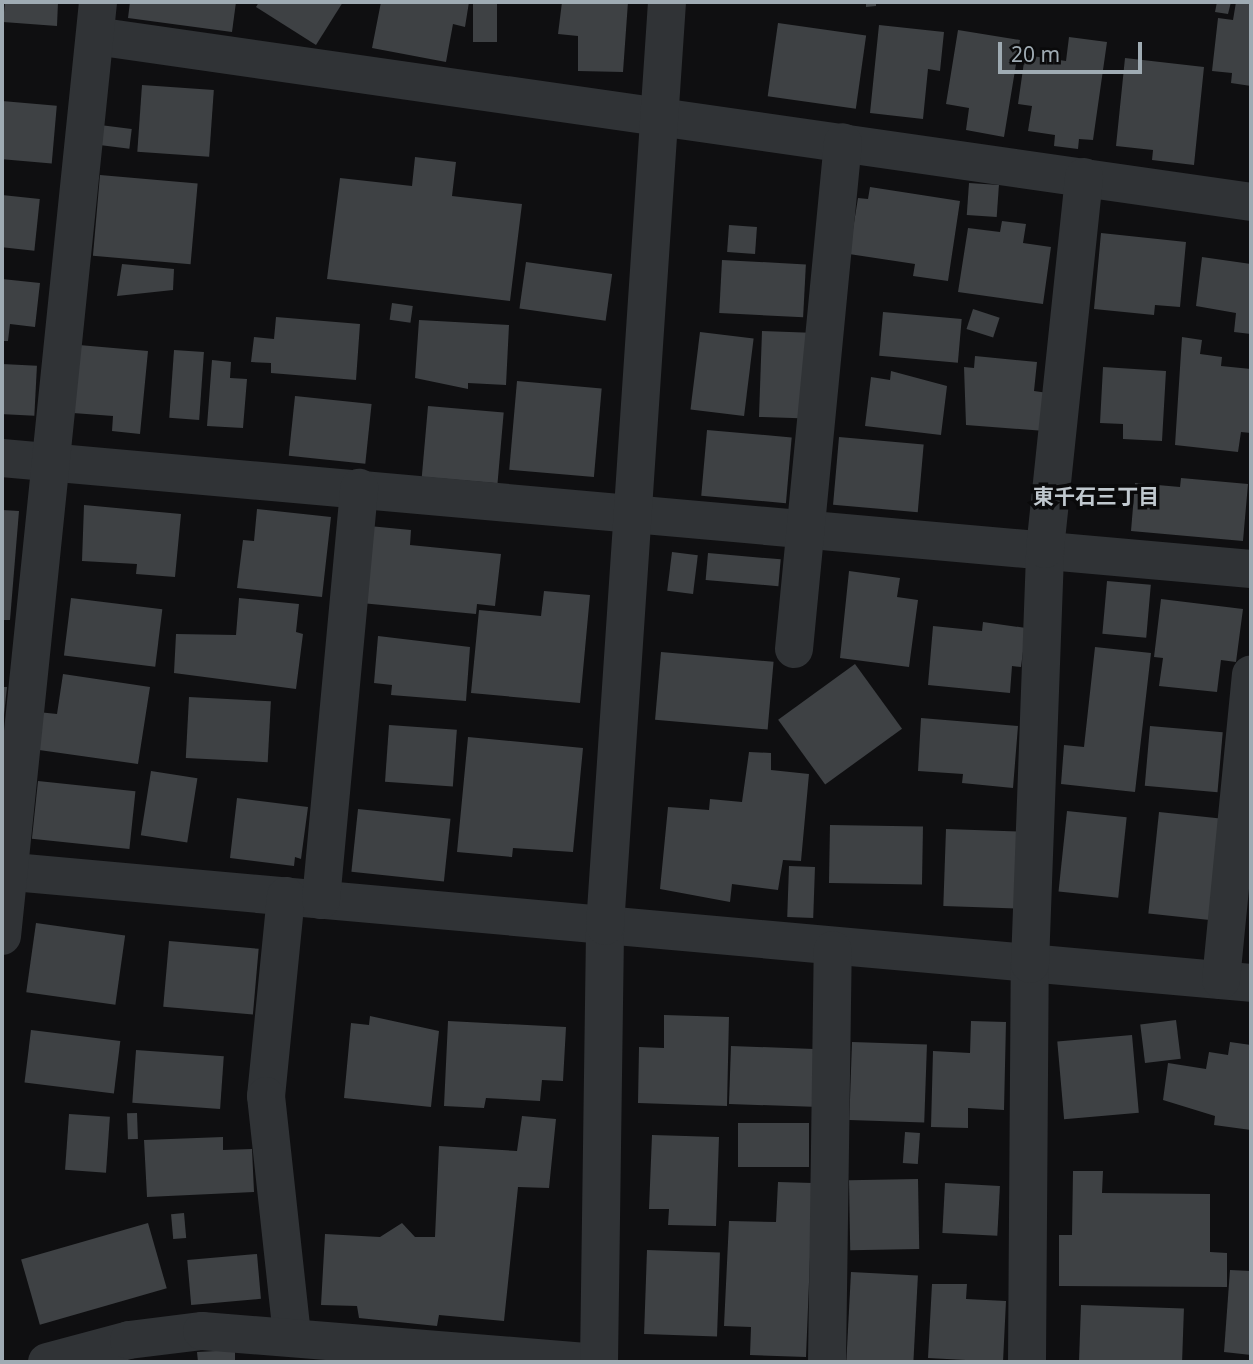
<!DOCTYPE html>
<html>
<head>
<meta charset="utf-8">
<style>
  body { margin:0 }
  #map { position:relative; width:1253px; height:1364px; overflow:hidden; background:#0f0f11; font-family:"Noto Sans","Noto Sans JP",sans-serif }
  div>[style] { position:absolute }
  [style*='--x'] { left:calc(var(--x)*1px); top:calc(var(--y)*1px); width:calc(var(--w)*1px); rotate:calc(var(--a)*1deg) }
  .building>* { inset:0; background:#3e4144; transform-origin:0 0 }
  .street>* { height:38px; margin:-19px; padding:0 19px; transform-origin:19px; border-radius:19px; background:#303336 }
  span { translate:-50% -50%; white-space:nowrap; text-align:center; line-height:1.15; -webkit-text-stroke:7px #0a0a0b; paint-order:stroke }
  .neighbourhood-label { font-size:21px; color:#c0c8ce; font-weight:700 }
  .frame { position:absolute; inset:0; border:4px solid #9fabb3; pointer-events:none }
  .scale { position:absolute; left:998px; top:42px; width:144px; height:32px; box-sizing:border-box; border:4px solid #9fabb3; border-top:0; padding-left:9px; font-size:21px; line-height:24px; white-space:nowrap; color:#9fabb3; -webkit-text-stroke:5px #0a0a0b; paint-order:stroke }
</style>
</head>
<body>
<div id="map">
  <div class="building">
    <i style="clip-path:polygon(5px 2px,58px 2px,57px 26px,3px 22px)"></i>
    <i style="clip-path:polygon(130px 2px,236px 2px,232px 32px,128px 18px)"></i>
    <i style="clip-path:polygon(259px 2px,343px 2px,316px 45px,256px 7px)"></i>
    <i style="clip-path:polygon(381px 2px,469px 2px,465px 27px,453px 24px,446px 62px,372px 48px)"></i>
    <i style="left:473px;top:2px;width:24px;height:40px"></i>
    <i style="clip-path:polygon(562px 2px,628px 2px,623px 72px,578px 71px,578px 36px,558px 34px)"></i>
    <i style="clip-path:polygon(866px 2px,876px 2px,876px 6px,866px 7px)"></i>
    <i style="clip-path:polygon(1217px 2px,1231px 2px,1228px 14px,1215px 12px)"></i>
    <i style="clip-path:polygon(1236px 2px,1251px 4px,1251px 86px,1231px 83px,1232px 73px,1212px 71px,1218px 18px,1233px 20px)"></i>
    <i style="left:778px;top:23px;width:89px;height:74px;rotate:8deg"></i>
    <i style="clip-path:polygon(879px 25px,944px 32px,940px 71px,928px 69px,923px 119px,870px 113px)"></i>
    <i style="clip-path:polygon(958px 30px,1020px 40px,1004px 137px,966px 130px,969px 108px,946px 104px)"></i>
    <i style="clip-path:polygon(1069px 37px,1107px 42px,1093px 140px,1079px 139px,1078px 149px,1054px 146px,1055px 135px,1028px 131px,1032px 106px,1018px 104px,1025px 55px,1066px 61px)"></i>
    <i style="clip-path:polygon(1125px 58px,1204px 67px,1194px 165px,1152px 160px,1153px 150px,1116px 146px)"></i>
    <i style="left:142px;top:85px;width:72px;height:67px;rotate:4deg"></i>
    <i style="left:2px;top:101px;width:55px;height:58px;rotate:5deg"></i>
    <i style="left:100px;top:125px;width:32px;height:20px;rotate:7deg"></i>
    <i style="clip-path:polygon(415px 157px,456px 162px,452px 196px,522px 204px,510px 301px,327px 279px,340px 178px,412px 186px)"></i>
    <i style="left:100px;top:175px;width:98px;height:81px;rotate:5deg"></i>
    <i style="left:969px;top:183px;width:30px;height:32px;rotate:4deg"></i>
    <i style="clip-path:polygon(870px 187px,960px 201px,948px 281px,913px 276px,915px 264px,849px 254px,858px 198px,868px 199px)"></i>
    <i style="left:2px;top:195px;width:38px;height:52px;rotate:6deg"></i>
    <i style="clip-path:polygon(1002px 221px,1026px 224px,1023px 243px,1051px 247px,1043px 304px,958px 292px,968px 228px,1000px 232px)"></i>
    <i style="left:729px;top:225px;width:28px;height:27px;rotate:4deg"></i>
    <i style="clip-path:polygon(1101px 233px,1186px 242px,1180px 307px,1155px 305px,1154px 315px,1094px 309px)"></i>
    <i style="clip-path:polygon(1202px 257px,1251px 264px,1251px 334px,1234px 332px,1236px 313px,1196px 306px)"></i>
    <i style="left:722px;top:260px;width:84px;height:53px;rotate:3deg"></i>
    <i style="left:526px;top:262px;width:87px;height:47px;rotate:8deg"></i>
    <i style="clip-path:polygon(122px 264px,174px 269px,173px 290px,117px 296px)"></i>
    <i style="clip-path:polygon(2px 279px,40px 283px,35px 327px,10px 324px,8px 341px,2px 341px)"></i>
    <i style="left:392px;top:303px;width:21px;height:17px;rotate:8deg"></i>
    <i style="left:973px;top:309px;width:28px;height:21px;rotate:18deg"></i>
    <i style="left:883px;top:312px;width:79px;height:44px;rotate:5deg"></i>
    <i style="clip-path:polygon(276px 317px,360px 324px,356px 380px,271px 373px,271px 363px,251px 362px,254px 337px,274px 339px)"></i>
    <i style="clip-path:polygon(419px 320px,509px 325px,506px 385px,468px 383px,468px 389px,415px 378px)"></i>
    <i style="left:762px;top:331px;width:48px;height:86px;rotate:2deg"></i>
    <i style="left:700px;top:332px;width:54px;height:78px;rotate:7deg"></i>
    <i style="clip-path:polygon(1182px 337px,1202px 340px,1200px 354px,1222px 357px,1221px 366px,1251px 369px,1251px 433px,1241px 432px,1238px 452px,1175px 445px)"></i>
    <i style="clip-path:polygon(79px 345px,148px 351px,140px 434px,112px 431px,113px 416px,73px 413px)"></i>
    <i style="left:174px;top:350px;width:30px;height:68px;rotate:4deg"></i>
    <i style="clip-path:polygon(975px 356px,1037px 362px,1034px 391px,1048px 393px,1045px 431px,966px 425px,964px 367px,974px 368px)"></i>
    <i style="clip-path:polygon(212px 360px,231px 362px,230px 378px,247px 379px,243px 428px,207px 426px)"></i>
    <i style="left:2px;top:364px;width:35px;height:50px;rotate:3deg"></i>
    <i style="clip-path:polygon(1103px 367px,1166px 371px,1162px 441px,1123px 439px,1123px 424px,1100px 423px)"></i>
    <i style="clip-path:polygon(891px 371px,947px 386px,941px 435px,865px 426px,871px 377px,890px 380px)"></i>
    <i style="left:517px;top:381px;width:85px;height:89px;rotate:5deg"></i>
    <i style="left:295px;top:396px;width:77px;height:60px;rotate:6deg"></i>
    <i style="left:428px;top:406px;width:76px;height:71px;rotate:5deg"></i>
    <i style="left:707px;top:430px;width:85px;height:66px;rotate:5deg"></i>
    <i style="left:839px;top:437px;width:85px;height:68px;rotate:5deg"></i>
    <i style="clip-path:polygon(1181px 478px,1248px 484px,1243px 541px,1131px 531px,1135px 483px,1180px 487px)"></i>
    <i style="clip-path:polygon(84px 505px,181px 514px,175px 577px,136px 574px,137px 564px,82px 561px)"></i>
    <i style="clip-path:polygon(257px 509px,331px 517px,322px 597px,237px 588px,243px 540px,254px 541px)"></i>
    <i style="clip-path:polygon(2px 510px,19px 511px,10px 620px,2px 620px)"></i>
    <i style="clip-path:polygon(369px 526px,411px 530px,410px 545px,501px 554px,495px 606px,477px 604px,476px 614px,361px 603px)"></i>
    <i style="left:672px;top:552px;width:26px;height:39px;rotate:7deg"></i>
    <i style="left:708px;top:553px;width:73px;height:27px;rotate:5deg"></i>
    <i style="clip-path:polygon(849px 571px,900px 578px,897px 597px,918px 600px,909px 667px,840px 658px)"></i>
    <i style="left:1107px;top:581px;width:44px;height:53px;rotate:5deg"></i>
    <i style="clip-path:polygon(544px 591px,590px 595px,580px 703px,471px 693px,479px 610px,541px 616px)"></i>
    <i style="left:71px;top:598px;width:92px;height:58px;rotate:7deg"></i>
    <i style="clip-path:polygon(239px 598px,299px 604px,296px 632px,303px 634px,296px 689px,174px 673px,176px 634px,236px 635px)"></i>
    <i style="clip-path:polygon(1161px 599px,1243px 609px,1236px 662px,1221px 660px,1217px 692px,1159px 686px,1163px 658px,1154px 657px)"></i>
    <i style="clip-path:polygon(983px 622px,1026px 628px,1021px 667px,1012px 666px,1010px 693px,928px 685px,933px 626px,982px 631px)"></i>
    <i style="clip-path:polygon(378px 636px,470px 647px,466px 701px,391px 695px,392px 685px,374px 683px)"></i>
    <i style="clip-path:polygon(1095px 647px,1151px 653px,1135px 792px,1061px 784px,1064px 745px,1084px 747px)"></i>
    <i style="left:661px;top:652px;width:113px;height:68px;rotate:5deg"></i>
    <i style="left:855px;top:664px;width:80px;height:95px;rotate:54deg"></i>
    <i style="clip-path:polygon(63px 674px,150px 687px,138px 764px,32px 749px,38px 712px,57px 714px)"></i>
    <i style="clip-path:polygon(2px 687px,7px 687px,4px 715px,2px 715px)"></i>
    <i style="left:189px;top:697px;width:82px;height:61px;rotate:3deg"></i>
    <i style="clip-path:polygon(921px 718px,1018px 726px,1013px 788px,962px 783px,963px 774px,918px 771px)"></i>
    <i style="left:389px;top:725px;width:68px;height:57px;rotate:4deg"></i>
    <i style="left:1150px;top:726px;width:73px;height:60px;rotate:5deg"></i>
    <i style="clip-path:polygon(468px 737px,583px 748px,573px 852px,513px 848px,512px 857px,457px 852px)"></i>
    <i style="clip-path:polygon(749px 752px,771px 753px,771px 770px,809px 774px,801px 861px,783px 860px,778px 890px,732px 884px,730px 902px,660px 889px,668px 807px,709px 810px,710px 799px,742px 802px)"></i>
    <i style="left:151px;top:771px;width:47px;height:65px;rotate:9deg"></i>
    <i style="left:38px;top:781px;width:98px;height:58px;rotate:6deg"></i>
    <i style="clip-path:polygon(237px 798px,308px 807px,301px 859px,295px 857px,294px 866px,230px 858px)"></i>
    <i style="left:358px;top:809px;width:93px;height:63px;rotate:6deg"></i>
    <i style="left:1067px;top:811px;width:60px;height:81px;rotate:6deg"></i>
    <i style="left:1159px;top:812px;width:64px;height:102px;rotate:6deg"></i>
    <i style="left:830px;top:825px;width:93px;height:58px;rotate:1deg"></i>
    <i style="left:946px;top:829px;width:73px;height:77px;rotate:2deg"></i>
    <i style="left:789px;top:866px;width:26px;height:51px;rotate:2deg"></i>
    <i style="left:36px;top:923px;width:90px;height:70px;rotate:8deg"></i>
    <i style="left:169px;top:941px;width:90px;height:66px;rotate:5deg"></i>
    <i style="clip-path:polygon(664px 1015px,729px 1017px,727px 1106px,638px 1103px,639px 1047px,664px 1048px)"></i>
    <i style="clip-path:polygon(370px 1016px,439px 1031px,431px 1107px,344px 1098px,351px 1023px,369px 1025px)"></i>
    <i style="left:1176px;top:1020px;width:39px;height:36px;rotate:83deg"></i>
    <i style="clip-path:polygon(448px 1021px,566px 1027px,563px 1081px,542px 1080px,540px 1101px,486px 1098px,484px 1108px,444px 1106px)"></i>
    <i style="clip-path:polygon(971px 1021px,1006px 1022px,1004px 1110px,968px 1108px,968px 1128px,931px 1127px,933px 1051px,970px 1053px)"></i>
    <i style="left:31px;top:1030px;width:90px;height:53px;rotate:7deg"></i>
    <i style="left:1132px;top:1035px;width:78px;height:75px;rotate:85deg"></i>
    <i style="left:852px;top:1042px;width:75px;height:78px;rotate:2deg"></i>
    <i style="clip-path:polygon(1230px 1042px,1251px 1045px,1251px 1130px,1214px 1125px,1215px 1116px,1163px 1100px,1168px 1063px,1206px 1069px,1209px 1052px,1228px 1055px)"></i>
    <i style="left:731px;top:1046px;width:83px;height:58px;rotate:2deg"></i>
    <i style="left:136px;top:1050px;width:88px;height:53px;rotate:4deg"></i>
    <i style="left:137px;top:1113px;width:26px;height:10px;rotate:88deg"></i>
    <i style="left:69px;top:1114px;width:41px;height:56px;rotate:4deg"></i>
    <i style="clip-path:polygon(522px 1116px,556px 1119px,549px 1188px,518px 1187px,504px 1321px,439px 1315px,437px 1326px,359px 1318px,357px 1306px,321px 1305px,325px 1234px,380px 1237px,402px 1223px,415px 1237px,435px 1237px,439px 1146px,517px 1151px)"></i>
    <i style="left:738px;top:1123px;width:71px;height:44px"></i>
    <i style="left:905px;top:1132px;width:15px;height:31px;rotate:4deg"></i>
    <i style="clip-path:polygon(652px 1135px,719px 1137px,716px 1226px,668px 1225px,669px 1209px,649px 1209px)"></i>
    <i style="clip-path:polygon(223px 1137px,223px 1150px,252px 1149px,254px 1192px,147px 1197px,144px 1140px)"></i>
    <i style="clip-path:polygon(1073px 1171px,1103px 1171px,1102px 1193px,1210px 1194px,1210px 1252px,1227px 1253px,1227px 1287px,1059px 1286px,1059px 1235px,1072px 1235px)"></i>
    <i style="left:918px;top:1179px;width:70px;height:69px;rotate:89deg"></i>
    <i style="clip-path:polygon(778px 1182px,813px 1183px,806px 1357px,750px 1355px,751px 1327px,724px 1326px,729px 1221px,776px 1222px)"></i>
    <i style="left:945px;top:1183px;width:55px;height:50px;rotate:3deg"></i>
    <i style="left:184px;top:1213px;width:25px;height:13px;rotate:85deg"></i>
    <i style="left:148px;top:1223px;width:68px;height:132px;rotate:74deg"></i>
    <i style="left:647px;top:1250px;width:73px;height:84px;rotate:2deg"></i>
    <i style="left:257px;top:1254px;width:45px;height:70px;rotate:85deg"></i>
    <i style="clip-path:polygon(1230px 1270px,1251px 1271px,1251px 1355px,1224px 1352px)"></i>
    <i style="left:851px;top:1272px;width:67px;height:89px;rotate:3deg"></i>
    <i style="clip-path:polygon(932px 1284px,967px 1284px,966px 1299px,1006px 1301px,1003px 1362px,928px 1358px)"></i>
    <i style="left:1081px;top:1305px;width:103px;height:57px;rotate:2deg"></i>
    <i style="clip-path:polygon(235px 1350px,235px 1362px,198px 1362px,197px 1352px)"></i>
  </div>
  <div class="street">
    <i style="--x:95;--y:36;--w:1168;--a:8.17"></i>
    <i style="--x:2;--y:458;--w:1254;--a:5.08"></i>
    <i style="--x:794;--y:649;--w:509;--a:-84.48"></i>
    <i style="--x:2;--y:871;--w:1254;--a:5.12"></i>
    <i style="--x:286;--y:896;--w:201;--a:95.7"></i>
    <i style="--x:266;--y:1096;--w:239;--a:83.8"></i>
    <i style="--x:321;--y:900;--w:414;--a:-84.7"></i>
    <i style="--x:2;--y:936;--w:939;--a:-84.13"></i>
    <i style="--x:1221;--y:980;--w:307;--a:-84.4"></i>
    <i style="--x:47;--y:1362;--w:85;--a:-15"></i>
    <i style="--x:129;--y:1340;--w:74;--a:-7"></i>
    <i style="--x:202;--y:1331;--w:385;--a:4.6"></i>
    <i style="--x:599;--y:1362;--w:436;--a:-89.2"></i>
    <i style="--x:605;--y:926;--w:926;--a:-86.16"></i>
    <i style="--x:827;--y:1362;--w:412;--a:-89.2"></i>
    <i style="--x:1027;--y:1362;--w:398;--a:-89.6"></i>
    <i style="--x:1030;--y:964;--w:415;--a:-87.9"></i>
    <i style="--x:1045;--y:549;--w:374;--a:-84"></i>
  </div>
  <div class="neighbourhood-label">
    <span style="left:1096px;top:496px">東千石三丁目</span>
  </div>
  <div class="frame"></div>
  <div class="scale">20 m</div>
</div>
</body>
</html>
